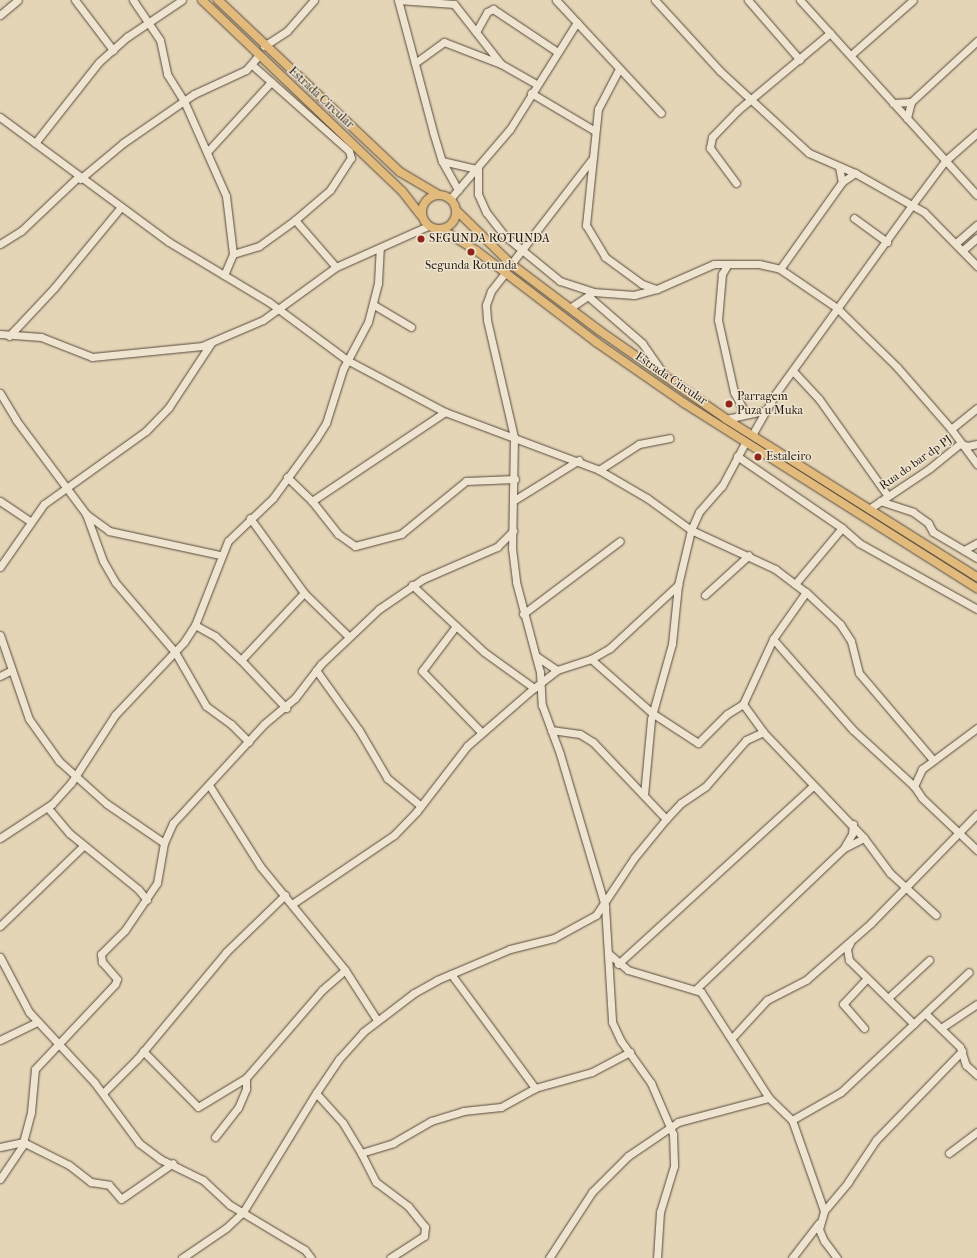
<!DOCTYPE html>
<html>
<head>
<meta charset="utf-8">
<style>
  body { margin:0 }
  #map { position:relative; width:977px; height:1258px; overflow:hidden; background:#e5d5b7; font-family:"IM FELL French Canon",serif }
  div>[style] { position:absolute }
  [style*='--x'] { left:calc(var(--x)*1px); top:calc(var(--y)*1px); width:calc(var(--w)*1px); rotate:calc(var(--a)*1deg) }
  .roads { filter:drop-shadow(0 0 1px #564a3c) drop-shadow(0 0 1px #564a3c) }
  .minor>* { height:7px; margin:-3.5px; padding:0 3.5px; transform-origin:3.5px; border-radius:3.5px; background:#eee4d0 }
  .major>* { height:8px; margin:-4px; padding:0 4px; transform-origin:4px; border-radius:4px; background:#e2ba7c }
  .major>.ring { margin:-4px; padding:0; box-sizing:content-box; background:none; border:8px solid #e2ba7c; border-radius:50% }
  .dots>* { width:11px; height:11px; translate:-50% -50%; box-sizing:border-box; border:2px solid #eee4d0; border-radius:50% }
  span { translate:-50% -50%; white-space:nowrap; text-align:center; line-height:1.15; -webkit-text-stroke:3px #eee4d0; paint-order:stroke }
  .street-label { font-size:12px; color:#271c13 }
  .poi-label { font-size:12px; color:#271c13 }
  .left { translate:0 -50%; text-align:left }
</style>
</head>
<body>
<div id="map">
  <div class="roads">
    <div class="minor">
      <i style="--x:75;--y:0;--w:63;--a:52.8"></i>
      <i style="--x:133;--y:0;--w:48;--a:56"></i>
      <i style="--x:160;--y:40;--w:35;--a:78"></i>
      <i style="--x:167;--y:74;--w:32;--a:58"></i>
      <i style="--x:184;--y:101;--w:104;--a:66.1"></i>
      <i style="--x:226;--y:196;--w:58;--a:83.1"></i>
      <i style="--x:233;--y:254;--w:23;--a:113"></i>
      <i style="--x:398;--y:0;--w:137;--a:75.1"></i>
      <i style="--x:433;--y:132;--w:30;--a:73"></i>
      <i style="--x:442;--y:161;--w:33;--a:61"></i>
      <i style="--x:398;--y:0;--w:56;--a:4.1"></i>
      <i style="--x:454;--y:4;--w:76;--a:51.9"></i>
      <i style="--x:501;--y:64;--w:40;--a:29.7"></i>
      <i style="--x:556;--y:0;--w:154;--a:47.1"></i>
      <i style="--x:655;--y:0;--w:96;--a:47.5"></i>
      <i style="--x:720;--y:71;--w:121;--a:42.7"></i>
      <i style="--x:809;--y:153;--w:50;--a:23.5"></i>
      <i style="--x:855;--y:173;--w:79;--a:29.5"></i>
      <i style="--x:924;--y:212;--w:76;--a:45.5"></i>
      <i style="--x:748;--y:0;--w:79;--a:49.1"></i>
      <i style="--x:800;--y:0;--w:263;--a:47.8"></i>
      <i style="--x:0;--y:15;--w:23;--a:-40"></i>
      <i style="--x:476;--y:32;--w:23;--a:-61"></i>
      <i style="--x:487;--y:12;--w:7;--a:-27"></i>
      <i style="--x:493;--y:9;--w:76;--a:33.7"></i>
      <i style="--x:264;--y:46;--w:27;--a:-33"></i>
      <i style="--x:287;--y:31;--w:41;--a:-48.9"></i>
      <i style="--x:852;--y:54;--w:81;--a:-41.5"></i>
      <i style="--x:415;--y:63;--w:36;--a:-36"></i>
      <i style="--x:444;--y:42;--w:61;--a:21.1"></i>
      <i style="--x:619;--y:69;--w:45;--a:117.7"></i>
      <i style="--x:598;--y:109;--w:117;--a:95.9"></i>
      <i style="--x:586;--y:225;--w:37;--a:59"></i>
      <i style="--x:605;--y:257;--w:46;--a:36.1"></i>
      <i style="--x:642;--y:284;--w:15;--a:20"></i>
      <i style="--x:531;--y:93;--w:74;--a:30.7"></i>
      <i style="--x:893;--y:103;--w:18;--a:-3"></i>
      <i style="--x:0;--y:117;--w:210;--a:36.5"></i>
      <i style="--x:169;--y:242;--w:117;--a:31"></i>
      <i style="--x:269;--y:302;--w:97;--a:36.6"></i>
      <i style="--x:347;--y:360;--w:111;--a:28"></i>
      <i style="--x:445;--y:412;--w:165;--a:20.6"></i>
      <i style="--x:599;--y:470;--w:56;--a:30.3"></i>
      <i style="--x:647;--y:498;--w:54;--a:36"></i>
      <i style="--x:691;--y:530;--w:93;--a:24.9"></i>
      <i style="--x:775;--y:569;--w:39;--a:37"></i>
      <i style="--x:806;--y:592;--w:47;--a:43.3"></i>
      <i style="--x:840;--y:624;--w:20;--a:57"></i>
      <i style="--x:851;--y:641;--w:33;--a:76"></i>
      <i style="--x:859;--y:673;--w:114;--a:49.6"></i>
      <i style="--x:907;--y:118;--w:16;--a:-76"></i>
      <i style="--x:911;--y:102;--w:90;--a:-42.7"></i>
      <i style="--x:35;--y:143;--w:103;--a:-51.7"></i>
      <i style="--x:99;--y:62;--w:38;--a:-42"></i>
      <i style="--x:127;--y:37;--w:66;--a:-33.9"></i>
      <i style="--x:207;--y:152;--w:95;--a:-47.6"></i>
      <i style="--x:442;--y:161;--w:37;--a:13"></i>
      <i style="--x:478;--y:169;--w:25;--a:90"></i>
      <i style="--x:478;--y:194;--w:20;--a:66"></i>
      <i style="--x:486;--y:212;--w:31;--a:52"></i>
      <i style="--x:505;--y:236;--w:71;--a:39.3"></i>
      <i style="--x:560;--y:281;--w:35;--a:18"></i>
      <i style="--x:593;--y:292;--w:41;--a:4.2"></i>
      <i style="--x:634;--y:295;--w:24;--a:-15"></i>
      <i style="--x:657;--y:289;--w:62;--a:-23.7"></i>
      <i style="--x:714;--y:264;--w:45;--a:0"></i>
      <i style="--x:759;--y:264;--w:22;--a:13"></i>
      <i style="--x:780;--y:269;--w:69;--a:34.4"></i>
      <i style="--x:837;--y:308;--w:84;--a:44.5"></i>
      <i style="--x:897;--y:367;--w:82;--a:48.9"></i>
      <i style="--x:951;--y:429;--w:44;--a:53.4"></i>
      <i style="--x:839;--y:167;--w:15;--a:79"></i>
      <i style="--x:80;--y:179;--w:56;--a:-39.9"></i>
      <i style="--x:123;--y:143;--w:86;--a:-34.6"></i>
      <i style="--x:194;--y:94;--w:57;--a:-24.8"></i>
      <i style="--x:246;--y:70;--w:20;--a:-49"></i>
      <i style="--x:736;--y:183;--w:44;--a:-126.6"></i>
      <i style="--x:710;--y:148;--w:11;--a:-80"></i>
      <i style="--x:712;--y:137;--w:37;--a:-46"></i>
      <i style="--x:738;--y:110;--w:120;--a:-39.9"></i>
      <i style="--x:450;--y:199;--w:92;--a:-49.4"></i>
      <i style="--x:510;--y:129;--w:126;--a:-57.9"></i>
      <i style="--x:854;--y:218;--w:41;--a:36"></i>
      <i style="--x:295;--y:220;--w:62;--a:48.9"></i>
      <i style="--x:956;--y:243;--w:28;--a:-41"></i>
      <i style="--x:0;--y:244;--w:25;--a:-32"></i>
      <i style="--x:21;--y:231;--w:79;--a:-43.5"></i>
      <i style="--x:963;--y:250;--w:18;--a:-41"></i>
      <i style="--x:233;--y:254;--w:27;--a:-17"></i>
      <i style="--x:259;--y:246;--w:44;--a:-35.8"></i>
      <i style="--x:295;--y:220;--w:46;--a:-40.6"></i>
      <i style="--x:330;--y:190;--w:38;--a:-57"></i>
      <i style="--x:351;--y:158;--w:7;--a:-106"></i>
      <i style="--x:349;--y:151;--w:130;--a:-138.4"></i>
      <i style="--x:511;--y:264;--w:134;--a:-52.3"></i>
      <i style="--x:728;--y:264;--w:12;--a:121"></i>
      <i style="--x:722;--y:274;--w:46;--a:95"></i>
      <i style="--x:718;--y:320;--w:74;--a:77.5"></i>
      <i style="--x:734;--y:392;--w:24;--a:62"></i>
      <i style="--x:780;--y:269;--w:107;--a:-54.5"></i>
      <i style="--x:842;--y:182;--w:16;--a:-35"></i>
      <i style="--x:505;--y:273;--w:23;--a:128"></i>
      <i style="--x:491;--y:291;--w:15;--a:110"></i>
      <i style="--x:486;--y:305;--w:15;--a:86"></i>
      <i style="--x:487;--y:320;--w:120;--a:77"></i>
      <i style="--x:514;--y:437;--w:111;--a:91"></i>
      <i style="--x:512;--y:548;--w:34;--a:83"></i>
      <i style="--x:516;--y:582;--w:93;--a:75.1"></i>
      <i style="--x:540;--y:672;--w:33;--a:87"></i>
      <i style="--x:542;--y:705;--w:52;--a:69.8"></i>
      <i style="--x:560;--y:754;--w:159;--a:73.5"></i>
      <i style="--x:605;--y:906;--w:116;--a:86.5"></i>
      <i style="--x:612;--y:1022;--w:21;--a:65"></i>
      <i style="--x:621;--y:1041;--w:52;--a:54.5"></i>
      <i style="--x:651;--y:1083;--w:56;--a:66.7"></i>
      <i style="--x:673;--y:1134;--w:32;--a:88"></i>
      <i style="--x:674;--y:1166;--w:48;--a:106.9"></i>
      <i style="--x:660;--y:1212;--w:46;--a:93.7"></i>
      <i style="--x:588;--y:296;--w:72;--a:41"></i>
      <i style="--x:642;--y:343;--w:40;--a:55.1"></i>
      <i style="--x:374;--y:305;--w:43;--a:30.7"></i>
      <i style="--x:570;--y:308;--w:25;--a:-34"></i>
      <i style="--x:0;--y:334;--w:41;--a:4.2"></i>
      <i style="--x:41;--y:337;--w:55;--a:21.4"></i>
      <i style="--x:92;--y:357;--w:111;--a:-5.7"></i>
      <i style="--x:202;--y:346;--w:66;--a:-23.1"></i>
      <i style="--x:263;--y:320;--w:90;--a:-36"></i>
      <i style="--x:336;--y:267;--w:101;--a:-24"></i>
      <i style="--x:9;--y:336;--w:66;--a:-46.8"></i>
      <i style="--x:54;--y:288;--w:105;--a:-50.4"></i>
      <i style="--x:793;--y:371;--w:38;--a:47"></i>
      <i style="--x:819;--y:399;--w:119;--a:54.6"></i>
      <i style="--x:0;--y:393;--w:31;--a:59"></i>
      <i style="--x:16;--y:420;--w:117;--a:53.3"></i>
      <i style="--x:86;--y:514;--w:50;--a:70.1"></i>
      <i style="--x:103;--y:561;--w:24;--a:60"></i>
      <i style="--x:115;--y:582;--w:92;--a:49.4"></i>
      <i style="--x:175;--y:652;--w:62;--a:60.1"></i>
      <i style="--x:206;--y:706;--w:31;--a:36"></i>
      <i style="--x:231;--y:724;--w:25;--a:45"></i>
      <i style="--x:726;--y:419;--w:39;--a:-12"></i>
      <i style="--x:951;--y:429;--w:33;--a:-39"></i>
      <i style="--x:752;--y:435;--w:48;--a:-60.3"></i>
      <i style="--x:776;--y:393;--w:232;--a:-54.1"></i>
      <i style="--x:912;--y:205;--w:55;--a:-53.1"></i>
      <i style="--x:945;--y:161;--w:43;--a:-41.2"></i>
      <i style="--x:737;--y:456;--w:127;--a:34.4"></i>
      <i style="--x:842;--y:528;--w:23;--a:41"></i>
      <i style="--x:859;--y:543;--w:135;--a:29.2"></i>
      <i style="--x:599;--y:470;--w:48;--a:-33"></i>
      <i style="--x:639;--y:444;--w:31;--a:-11"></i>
      <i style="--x:287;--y:477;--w:35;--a:44"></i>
      <i style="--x:312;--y:501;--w:42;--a:51.8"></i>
      <i style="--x:338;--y:534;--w:21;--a:35"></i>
      <i style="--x:355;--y:546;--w:48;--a:-14.6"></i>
      <i style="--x:401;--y:534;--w:84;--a:-39.2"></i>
      <i style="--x:466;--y:481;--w:49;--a:-2.3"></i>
      <i style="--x:516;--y:499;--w:74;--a:-31.8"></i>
      <i style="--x:0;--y:501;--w:36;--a:34"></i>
      <i style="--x:312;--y:501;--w:160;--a:-33.8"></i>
      <i style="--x:880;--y:501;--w:35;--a:18"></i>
      <i style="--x:913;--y:512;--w:19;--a:36"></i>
      <i style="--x:928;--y:523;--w:10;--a:61"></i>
      <i style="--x:933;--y:532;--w:51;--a:30.6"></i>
      <i style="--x:869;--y:509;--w:73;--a:-33.9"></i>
      <i style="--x:930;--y:468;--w:38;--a:-39"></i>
      <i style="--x:960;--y:444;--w:8;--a:14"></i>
      <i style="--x:968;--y:446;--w:9;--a:-13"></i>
      <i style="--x:86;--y:514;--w:29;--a:36"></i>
      <i style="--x:109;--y:531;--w:114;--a:12.2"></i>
      <i style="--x:250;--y:518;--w:92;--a:54.2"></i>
      <i style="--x:304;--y:593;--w:62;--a:44.3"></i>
      <i style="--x:964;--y:550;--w:15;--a:-28"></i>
      <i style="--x:0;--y:567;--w:77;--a:-55.1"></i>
      <i style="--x:44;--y:504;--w:125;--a:-35.6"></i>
      <i style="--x:146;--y:431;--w:33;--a:-46"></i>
      <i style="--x:169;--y:407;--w:77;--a:-56.7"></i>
      <i style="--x:795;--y:584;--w:73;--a:-50"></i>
      <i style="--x:412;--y:585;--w:98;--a:42.9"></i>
      <i style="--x:484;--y:652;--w:62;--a:35.8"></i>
      <i style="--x:705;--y:595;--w:59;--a:-42.3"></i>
      <i style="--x:523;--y:614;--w:121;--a:-37"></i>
      <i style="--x:195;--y:625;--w:23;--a:29"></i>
      <i style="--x:215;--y:636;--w:35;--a:43"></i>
      <i style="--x:241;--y:660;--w:66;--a:46.8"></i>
      <i style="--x:456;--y:626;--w:56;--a:127.1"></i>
      <i style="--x:422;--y:671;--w:86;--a:45.9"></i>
      <i style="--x:0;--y:635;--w:89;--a:71"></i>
      <i style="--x:29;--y:719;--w:52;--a:54.5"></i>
      <i style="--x:59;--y:761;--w:64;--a:41.9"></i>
      <i style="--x:107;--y:804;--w:69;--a:34.4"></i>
      <i style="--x:773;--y:639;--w:121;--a:48.7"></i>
      <i style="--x:853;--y:730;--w:83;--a:42.6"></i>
      <i style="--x:536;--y:656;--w:25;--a:34"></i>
      <i style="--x:591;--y:659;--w:81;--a:41.5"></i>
      <i style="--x:652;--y:713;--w:55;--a:33.1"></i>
      <i style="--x:698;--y:743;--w:41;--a:-45"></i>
      <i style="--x:727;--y:714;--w:19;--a:-32"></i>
      <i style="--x:743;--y:704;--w:72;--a:-65.2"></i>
      <i style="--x:773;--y:639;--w:57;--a:-54.9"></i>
      <i style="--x:241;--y:660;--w:92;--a:-46.8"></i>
      <i style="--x:316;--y:670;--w:74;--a:54.4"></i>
      <i style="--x:359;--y:730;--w:56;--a:59.7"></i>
      <i style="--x:387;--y:778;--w:44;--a:39.5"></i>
      <i style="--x:0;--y:676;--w:13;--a:-27"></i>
      <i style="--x:743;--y:704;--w:34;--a:54"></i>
      <i style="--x:977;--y:728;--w:69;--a:143.3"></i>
      <i style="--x:922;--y:769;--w:19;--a:115"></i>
      <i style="--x:914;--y:786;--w:14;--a:56"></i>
      <i style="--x:922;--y:798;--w:76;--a:43.4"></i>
      <i style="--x:551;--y:730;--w:29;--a:8"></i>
      <i style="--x:580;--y:734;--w:15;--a:32"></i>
      <i style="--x:593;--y:742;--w:106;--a:46.5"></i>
      <i style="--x:209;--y:785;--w:96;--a:57.8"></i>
      <i style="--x:260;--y:866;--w:134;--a:50.7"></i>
      <i style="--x:345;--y:970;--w:59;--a:57.4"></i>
      <i style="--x:644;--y:795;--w:76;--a:-84.7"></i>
      <i style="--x:651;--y:719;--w:78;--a:-74.4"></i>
      <i style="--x:672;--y:644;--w:59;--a:-84.2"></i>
      <i style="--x:678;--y:585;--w:57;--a:-76.7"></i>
      <i style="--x:691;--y:530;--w:20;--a:-66"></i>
      <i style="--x:699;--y:512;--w:35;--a:-49"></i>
      <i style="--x:722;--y:486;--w:49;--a:-61.9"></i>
      <i style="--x:48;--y:808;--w:33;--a:50"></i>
      <i style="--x:69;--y:833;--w:89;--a:39.1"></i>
      <i style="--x:138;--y:889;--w:14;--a:51"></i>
      <i style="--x:0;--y:838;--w:62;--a:-33.2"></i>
      <i style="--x:52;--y:804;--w:28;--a:-48"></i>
      <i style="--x:71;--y:783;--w:81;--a:-57.1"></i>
      <i style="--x:115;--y:715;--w:100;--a:-46.6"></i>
      <i style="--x:184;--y:642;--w:20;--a:-57"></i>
      <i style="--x:195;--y:625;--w:90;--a:-68.6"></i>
      <i style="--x:228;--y:541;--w:62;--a:-43.7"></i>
      <i style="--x:273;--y:498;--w:73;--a:-53.9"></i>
      <i style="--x:316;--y:439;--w:19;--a:-58"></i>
      <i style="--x:326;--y:423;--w:57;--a:-72.5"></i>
      <i style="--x:343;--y:369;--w:53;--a:-62"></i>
      <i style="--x:368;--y:322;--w:40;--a:-75.6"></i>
      <i style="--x:378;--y:283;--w:35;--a:-87"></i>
      <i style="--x:864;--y:838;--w:44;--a:53.4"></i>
      <i style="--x:890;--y:873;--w:62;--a:42.4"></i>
      <i style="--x:845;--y:846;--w:14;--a:-60"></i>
      <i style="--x:852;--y:834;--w:10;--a:-84"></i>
      <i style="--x:292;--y:904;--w:123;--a:-34.1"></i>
      <i style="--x:394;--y:835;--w:33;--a:-46"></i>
      <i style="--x:417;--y:811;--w:82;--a:-52.4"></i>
      <i style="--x:467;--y:746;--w:89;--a:-40.9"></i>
      <i style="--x:534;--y:688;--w:29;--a:-38"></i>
      <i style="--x:557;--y:670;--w:36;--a:-18"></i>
      <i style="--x:591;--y:659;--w:22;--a:-30"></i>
      <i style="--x:610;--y:648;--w:93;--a:-42.8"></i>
      <i style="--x:0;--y:926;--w:115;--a:-43.9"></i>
      <i style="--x:850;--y:943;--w:7;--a:117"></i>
      <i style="--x:847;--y:949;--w:11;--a:80"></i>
      <i style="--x:849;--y:960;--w:91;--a:44.6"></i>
      <i style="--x:609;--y:954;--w:25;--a:40"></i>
      <i style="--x:628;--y:970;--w:76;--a:16.8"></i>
      <i style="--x:701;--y:992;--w:126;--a:57.3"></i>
      <i style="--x:0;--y:957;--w:62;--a:62.2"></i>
      <i style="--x:29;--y:1012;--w:96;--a:47.1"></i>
      <i style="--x:94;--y:1082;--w:76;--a:53.6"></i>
      <i style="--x:139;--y:1143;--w:26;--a:37"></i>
      <i style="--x:160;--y:1159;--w:48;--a:26"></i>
      <i style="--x:203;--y:1180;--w:37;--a:43"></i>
      <i style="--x:230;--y:1205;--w:87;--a:31"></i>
      <i style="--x:305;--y:1250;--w:10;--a:53"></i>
      <i style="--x:618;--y:964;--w:263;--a:-42.4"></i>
      <i style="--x:451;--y:974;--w:142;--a:53.6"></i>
      <i style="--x:535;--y:1088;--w:59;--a:-15.7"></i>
      <i style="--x:592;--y:1072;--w:43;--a:-27.8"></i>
      <i style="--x:888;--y:998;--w:56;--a:-42.8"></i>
      <i style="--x:926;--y:1014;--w:47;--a:44.1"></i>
      <i style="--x:960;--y:1047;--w:19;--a:72"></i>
      <i style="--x:966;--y:1065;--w:15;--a:42"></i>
      <i style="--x:864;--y:1028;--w:32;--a:-131"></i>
      <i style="--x:843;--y:1004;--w:35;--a:-47"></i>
      <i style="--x:941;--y:1028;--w:43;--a:-33.7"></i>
      <i style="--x:732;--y:1038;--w:52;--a:-47.4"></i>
      <i style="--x:767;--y:1000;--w:44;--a:-27.1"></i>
      <i style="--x:806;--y:980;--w:86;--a:-41.2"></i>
      <i style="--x:871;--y:923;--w:152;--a:-45.8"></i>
      <i style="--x:0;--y:1040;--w:41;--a:-25.9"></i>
      <i style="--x:143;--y:1051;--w:78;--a:45.5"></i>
      <i style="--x:198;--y:1107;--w:56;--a:-31.1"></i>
      <i style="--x:246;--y:1078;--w:116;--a:-49.2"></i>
      <i style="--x:322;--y:990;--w:30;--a:-41"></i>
      <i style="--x:103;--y:1093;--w:48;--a:-45"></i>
      <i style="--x:137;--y:1059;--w:139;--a:-50.2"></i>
      <i style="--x:226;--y:952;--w:82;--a:-44"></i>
      <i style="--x:316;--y:1093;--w:40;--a:48"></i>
      <i style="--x:343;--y:1123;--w:35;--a:59"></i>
      <i style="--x:361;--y:1153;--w:34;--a:-17"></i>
      <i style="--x:393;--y:1143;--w:44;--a:-30.1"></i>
      <i style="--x:431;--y:1121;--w:34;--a:-17"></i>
      <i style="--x:463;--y:1111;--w:38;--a:-6"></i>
      <i style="--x:501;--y:1107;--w:39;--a:-29"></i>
      <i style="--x:792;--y:1120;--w:56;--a:-29.7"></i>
      <i style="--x:841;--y:1092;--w:175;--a:-43.2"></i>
      <i style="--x:215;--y:1137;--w:37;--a:-52"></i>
      <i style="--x:238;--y:1108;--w:21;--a:-67"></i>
      <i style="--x:246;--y:1089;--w:11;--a:-90"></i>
      <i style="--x:0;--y:1147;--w:24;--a:-12"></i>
      <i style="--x:23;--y:1142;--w:51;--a:26.6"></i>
      <i style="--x:69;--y:1165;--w:28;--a:38"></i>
      <i style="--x:91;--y:1182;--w:18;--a:9"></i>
      <i style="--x:109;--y:1185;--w:18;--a:49"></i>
      <i style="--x:121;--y:1199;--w:63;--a:-34.7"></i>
      <i style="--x:361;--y:1153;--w:33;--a:63"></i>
      <i style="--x:376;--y:1182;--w:40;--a:37"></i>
      <i style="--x:408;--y:1206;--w:27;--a:51"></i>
      <i style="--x:425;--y:1227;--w:9;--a:96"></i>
      <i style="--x:424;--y:1236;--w:40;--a:147.1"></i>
      <i style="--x:949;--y:1153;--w:35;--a:-37"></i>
      <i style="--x:0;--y:1179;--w:40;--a:-56"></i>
      <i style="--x:22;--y:1146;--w:35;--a:-75"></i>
      <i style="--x:31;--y:1112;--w:43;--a:-84.7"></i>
      <i style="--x:35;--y:1069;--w:117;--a:-46.7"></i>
      <i style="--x:115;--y:984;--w:5;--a:-68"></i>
      <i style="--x:117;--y:979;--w:23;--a:-131"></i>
      <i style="--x:102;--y:962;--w:8;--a:-97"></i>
      <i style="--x:101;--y:954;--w:34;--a:-45"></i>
      <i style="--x:125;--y:930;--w:57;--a:-55.8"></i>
      <i style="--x:157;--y:883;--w:41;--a:-80.1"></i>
      <i style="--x:164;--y:843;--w:22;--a:-66"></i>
      <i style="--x:173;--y:823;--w:134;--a:-47.4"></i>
      <i style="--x:264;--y:724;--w:40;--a:-40"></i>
      <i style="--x:295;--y:698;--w:43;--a:-52.6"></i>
      <i style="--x:321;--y:664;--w:80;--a:-43.5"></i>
      <i style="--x:379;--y:609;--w:53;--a:-34.3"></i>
      <i style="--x:423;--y:579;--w:81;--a:-23.4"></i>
      <i style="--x:497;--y:547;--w:23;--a:-45"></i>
      <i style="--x:182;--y:1258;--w:53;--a:-34.3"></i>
      <i style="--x:226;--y:1228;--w:23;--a:-43"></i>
      <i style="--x:243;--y:1212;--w:140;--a:-58.5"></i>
      <i style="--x:316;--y:1093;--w:41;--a:-55.9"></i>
      <i style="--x:339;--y:1059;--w:36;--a:-48"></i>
      <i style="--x:363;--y:1032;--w:64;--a:-37.4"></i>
      <i style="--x:414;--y:993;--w:26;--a:-29"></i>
      <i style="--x:437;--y:980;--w:79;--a:-23"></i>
      <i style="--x:510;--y:949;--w:45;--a:-14"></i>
      <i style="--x:554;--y:938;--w:48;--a:-28.7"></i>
      <i style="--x:596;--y:915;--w:69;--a:-56.3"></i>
      <i style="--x:634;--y:858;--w:50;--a:-50.6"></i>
      <i style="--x:666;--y:819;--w:22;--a:-47"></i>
      <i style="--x:681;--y:803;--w:30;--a:-34"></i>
      <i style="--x:706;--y:786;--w:61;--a:-49"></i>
      <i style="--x:746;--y:740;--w:19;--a:-25"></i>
      <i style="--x:763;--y:732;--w:146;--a:46.4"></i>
      <i style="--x:864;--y:838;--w:22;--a:153"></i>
      <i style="--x:844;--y:848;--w:204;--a:136.4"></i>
      <i style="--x:549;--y:1258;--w:79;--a:-56.9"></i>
      <i style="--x:592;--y:1192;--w:51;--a:-45"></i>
      <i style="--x:628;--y:1156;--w:60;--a:-34.2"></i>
      <i style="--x:678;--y:1122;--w:94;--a:-14.8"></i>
      <i style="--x:769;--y:1098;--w:32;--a:44"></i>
      <i style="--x:792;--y:1120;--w:96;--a:70.6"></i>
      <i style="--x:792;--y:1258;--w:44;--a:-52.4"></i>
      <i style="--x:837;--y:1258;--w:21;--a:-127"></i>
      <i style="--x:824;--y:1241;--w:13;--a:-113"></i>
      <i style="--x:819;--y:1229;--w:19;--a:-74"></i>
      <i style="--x:824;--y:1211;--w:38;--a:-50"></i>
      <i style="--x:848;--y:1182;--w:50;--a:-56.3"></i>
      <i style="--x:876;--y:1140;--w:124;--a:-46"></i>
    </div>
    <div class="major">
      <i style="--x:202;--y:0;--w:277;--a:43.7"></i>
      <i style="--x:402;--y:191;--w:31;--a:52"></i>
      <i style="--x:218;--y:0;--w:250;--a:43.4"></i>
      <i style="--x:400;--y:172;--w:45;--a:30.5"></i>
      <i class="ring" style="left:422px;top:195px;width:26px;height:26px"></i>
      <i style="--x:456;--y:210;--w:77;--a:44.5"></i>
      <i style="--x:511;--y:264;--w:111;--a:37"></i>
      <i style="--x:600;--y:331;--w:154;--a:34.9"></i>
      <i style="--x:726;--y:419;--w:297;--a:32.2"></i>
      <i style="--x:441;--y:229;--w:42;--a:31.4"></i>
      <i style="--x:477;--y:251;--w:150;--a:37.4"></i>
      <i style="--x:596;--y:342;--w:107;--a:34.7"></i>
      <i style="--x:684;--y:403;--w:347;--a:32.3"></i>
    </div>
  </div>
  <div class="dots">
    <i style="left:421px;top:239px;background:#8f2418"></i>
    <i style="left:471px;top:252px;background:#8f2418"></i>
    <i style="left:729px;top:404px;background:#8f2418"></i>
    <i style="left:758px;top:457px;background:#8f2418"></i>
  </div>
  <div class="street-label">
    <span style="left:321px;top:98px;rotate:43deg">Estrada Circular</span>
    <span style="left:671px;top:379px;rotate:34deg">Estrada Circular</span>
    <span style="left:916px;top:463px;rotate:-35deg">Rua do bar dp PJ</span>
  </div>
  <div class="poi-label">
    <span class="left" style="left:429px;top:239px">SEGUNDA ROTUNDA</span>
    <span style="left:471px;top:266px">Segunda Rotunda</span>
    <span class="left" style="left:737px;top:404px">Parragem<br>Puza u Muka</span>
    <span class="left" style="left:766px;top:457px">Estaleiro</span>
  </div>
</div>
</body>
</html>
